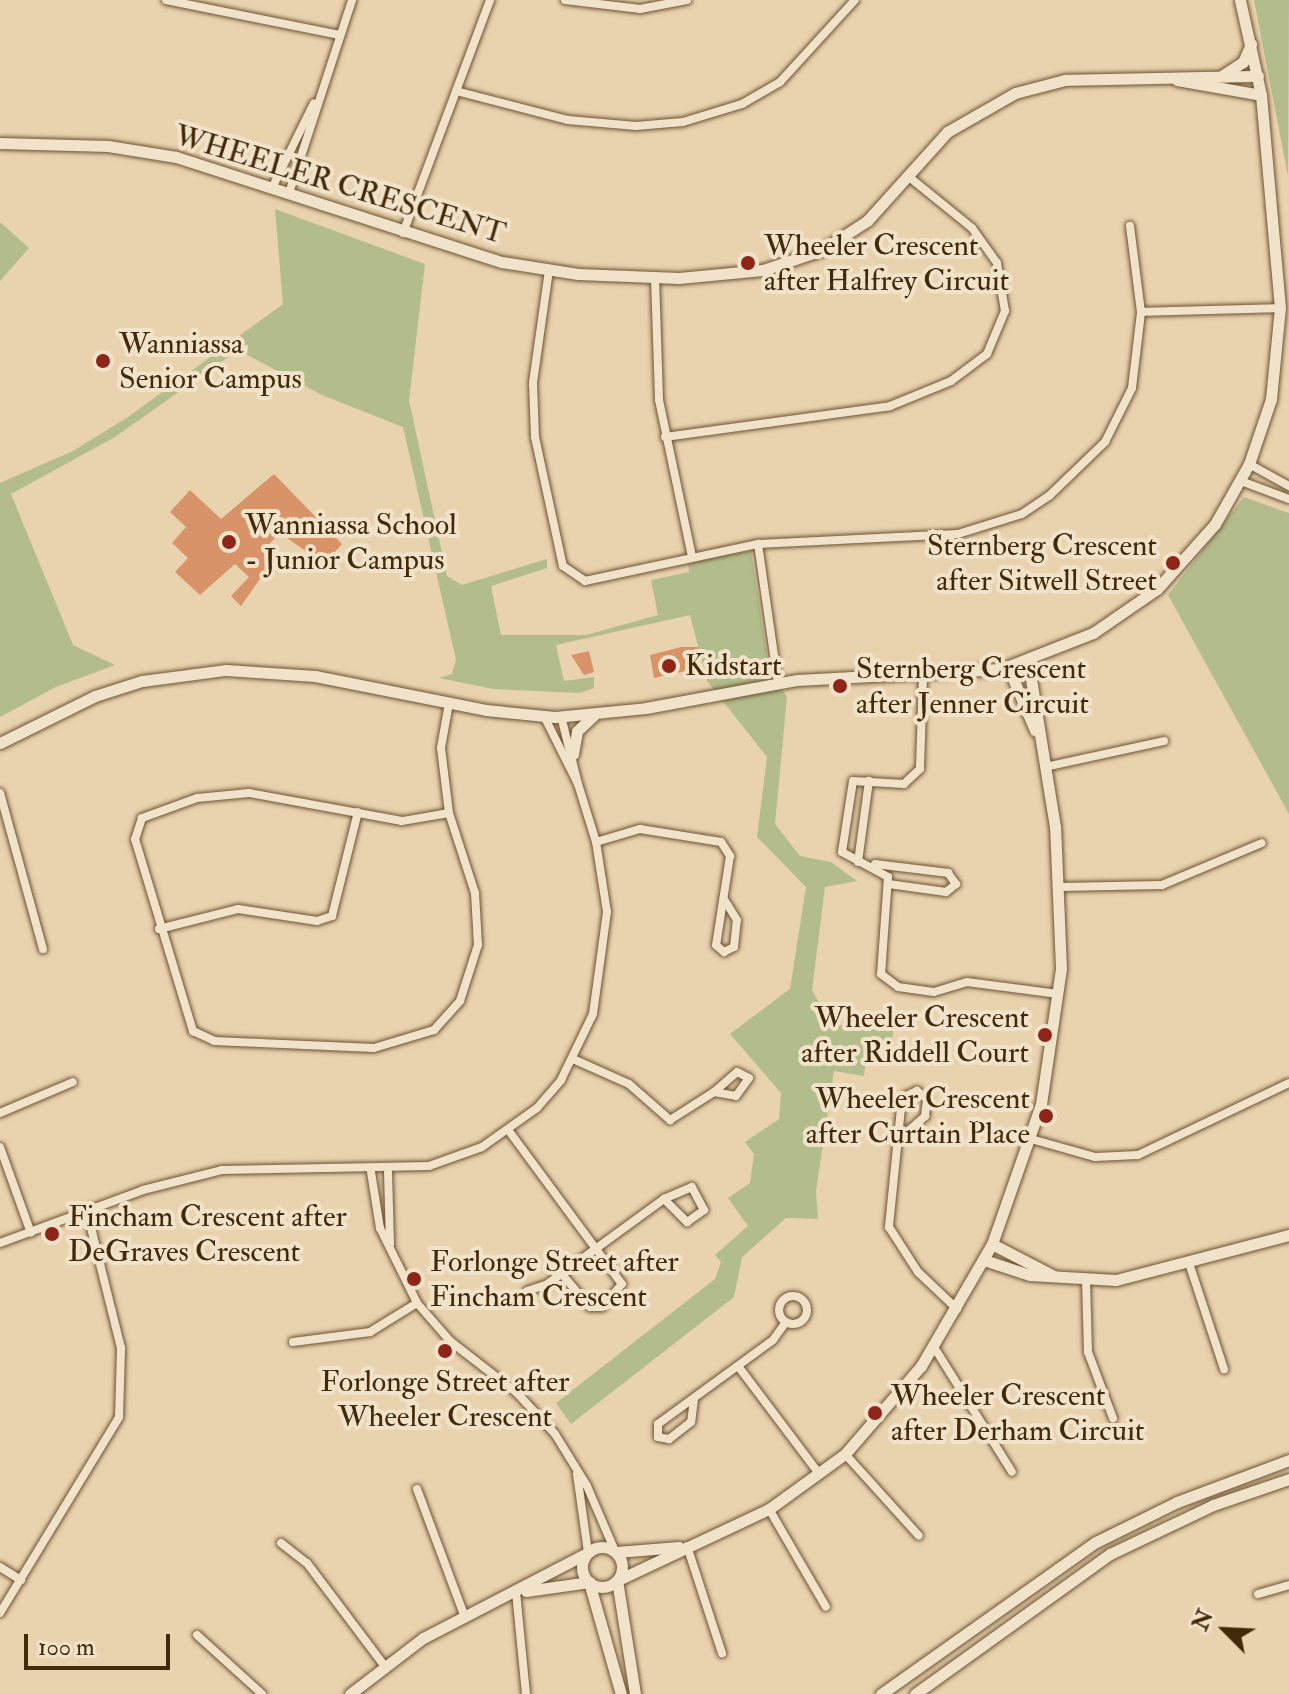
<!DOCTYPE html>
<html>
<head>
<meta charset="utf-8">
<style>
  body { margin:0 }
  #map { position:relative; width:1289px; height:1694px; overflow:hidden; background:#e9d2ae; font-family:"IM FELL Double Pica",serif }
  div>[style] { position:absolute }
  [style*='--x'] { left:calc(var(--x)*1px); top:calc(var(--y)*1px); width:calc(var(--w)*1px); rotate:calc(var(--a)*1deg) }
  .green>* { inset:0; background:#b3bd8c }
  .building>* { inset:0; background:#d89369 }
  .roads { filter:drop-shadow(0 0 2px #6c5333) drop-shadow(0 0 2px #6c5333) }
  .street>* { height:8px; margin:-4px; padding:0 4px; transform-origin:4px; border-radius:4px; background:#f1e2ca }
  .street>.ring { margin:-4px; padding:0; box-sizing:content-box; background:none; border:8px solid #f1e2ca; border-radius:50% }
  .secondary>* { height:11px; margin:-5.5px; padding:0 5.5px; transform-origin:5.5px; border-radius:5.5px; background:#f1e2ca }
  .secondary>.ring { margin:-5.5px; padding:0; box-sizing:content-box; background:none; border:11px solid #f1e2ca; border-radius:50% }
  .dots>* { width:22px; height:22px; translate:-50% -50%; box-sizing:border-box; border:4px solid #f1e2ca; border-radius:50% }
  span { translate:-50% -50%; white-space:nowrap; text-align:center; line-height:1.15; -webkit-text-stroke:8px #f1e2ca; paint-order:stroke }
  .street-label { font-size:30px; color:#42290a }
  .poi-label { font-size:30px; color:#42290a }
  .left { translate:0 -50%; text-align:left }
  .right { translate:-100% -50%; text-align:right }
  .north { position:absolute; left:1185px; top:1590px; width:80px; height:80px; -webkit-text-stroke:6px #f1e2ca; paint-order:stroke; rotate:294deg; font-size:22px; font-weight:700; line-height:32px; text-align:center; color:#42290a }
  .north::after { content:''; display:block; margin:auto; width:28px; height:36px; background:#42290a; clip-path:polygon(50% 0,100% 100%,50% 72%,0 100%) }
  .scale { position:absolute; left:24px; top:1634px; width:146px; height:36px; box-sizing:border-box; border:4px solid #42290a; border-top:0; padding-left:10px; font-size:24px; line-height:28px; white-space:nowrap; color:#42290a; -webkit-text-stroke:6px #f1e2ca; paint-order:stroke }
</style>
</head>
<body>
<div id="map">
  <div class="green">
    <i style="clip-path:polygon(1254px 0,1289px 0,1288px 176px)"></i>
    <i style="clip-path:polygon(275px 209px,425px 264px,409px 400px,447px 576px,462px 585px,547px 559px,547px 568px,491px 586px,501px 635px,586px 635px,658px 615px,651px 580px,689px 572px,688px 561px,751px 551px,769px 669px,787px 697px,775px 824px,800px 856px,831px 862px,857px 881px,825px 887px,812px 990px,831px 1024px,893px 1031px,892px 1047px,868px 1044px,864px 1076px,834px 1071px,816px 1191px,818px 1219px,786px 1218px,742px 1257px,734px 1297px,571px 1424px,556px 1403px,715px 1279px,721px 1262px,715px 1255px,748px 1226px,728px 1198px,750px 1183px,754px 1154px,745px 1142px,779px 1119px,781px 1093px,730px 1034px,790px 989px,806px 887px,757px 837px,767px 757px,707px 681px,690px 615px,556px 645px,564px 681px,594px 677px,594px 688px,580px 693px,493px 689px,439px 678px,452px 674px,456px 660px,403px 427px,322px 395px,238px 350px,115px 437px,11px 494px,73px 645px,115px 665px,56px 687px,0 717px,0 483px,73px 451px,128px 417px,283px 304px)"></i>
    <i style="clip-path:polygon(0 222px,29px 248px,0 281px)"></i>
    <i style="clip-path:polygon(1244px 497px,1289px 513px,1289px 814px,1168px 595px)"></i>
  </div>
  <div class="building">
    <i style="clip-path:polygon(274px 474px,342px 544px,324px 564px,280px 533px,269px 544px,287px 560px,272px 576px,266px 570px,241px 606px,231px 596px,249px 577px,235px 564px,200px 595px,175px 572px,188px 558px,172px 543px,186px 527px,170px 512px,190px 490px,221px 519px)"></i>
    <i style="clip-path:polygon(681px 647px,698px 647px,700px 660px,685px 662px,686px 671px,654px 678px,650px 655px)"></i>
    <i style="clip-path:polygon(589px 651px,594px 672px,584px 675px,571px 655px)"></i>
  </div>
  <div class="roads">
    <div class="street">
      <i style="--x:166;--y:0;--w:177;--a:11.4"></i>
      <i style="--x:565;--y:0;--w:76;--a:6.8"></i>
      <i style="--x:640;--y:9;--w:48;--a:-10.8"></i>
      <i style="--x:456;--y:91;--w:116;--a:14.5"></i>
      <i style="--x:568;--y:120;--w:68;--a:5"></i>
      <i style="--x:636;--y:126;--w:47;--a:-4.9"></i>
      <i style="--x:683;--y:122;--w:62;--a:-17"></i>
      <i style="--x:742;--y:104;--w:44;--a:-30.1"></i>
      <i style="--x:780;--y:82;--w:111;--a:-47.6"></i>
      <i style="--x:274;--y:184;--w:90;--a:-63.7"></i>
      <i style="--x:290;--y:190;--w:200;--a:-71.9"></i>
      <i style="--x:403;--y:233;--w:249;--a:-69.5"></i>
      <i style="--x:549;--y:270;--w:114;--a:98.1"></i>
      <i style="--x:533;--y:383;--w:54;--a:87.9"></i>
      <i style="--x:535;--y:437;--w:132;--a:77.8"></i>
      <i style="--x:563;--y:566;--w:27;--a:34"></i>
      <i style="--x:585;--y:581;--w:177;--a:-12.1"></i>
      <i style="--x:758;--y:544;--w:200;--a:-2.9"></i>
      <i style="--x:958;--y:534;--w:67;--a:-17.4"></i>
      <i style="--x:1022;--y:514;--w:32;--a:-34"></i>
      <i style="--x:1049;--y:496;--w:78;--a:-44"></i>
      <i style="--x:1105;--y:442;--w:60;--a:-63.4"></i>
      <i style="--x:1132;--y:388;--w:77;--a:-83.2"></i>
      <i style="--x:1141;--y:312;--w:87;--a:-97.3"></i>
      <i style="--x:655;--y:278;--w:122;--a:88.1"></i>
      <i style="--x:659;--y:400;--w:160;--a:78.1"></i>
      <i style="--x:1141;--y:312;--w:139;--a:-1.6"></i>
      <i style="--x:665;--y:437;--w:227;--a:-7.8"></i>
      <i style="--x:890;--y:406;--w:66;--a:-22.3"></i>
      <i style="--x:951;--y:381;--w:45;--a:-36.9"></i>
      <i style="--x:987;--y:354;--w:47;--a:-67.3"></i>
      <i style="--x:1005;--y:311;--w:49;--a:-99.5"></i>
      <i style="--x:997;--y:263;--w:43;--a:-125.5"></i>
      <i style="--x:972;--y:228;--w:82;--a:-140.9"></i>
      <i style="--x:1249;--y:464;--w:46;--a:28.8"></i>
      <i style="--x:1241;--y:481;--w:51;--a:20.6"></i>
      <i style="--x:758;--y:544;--w:139;--a:81.8"></i>
      <i style="--x:923;--y:677;--w:92;--a:91.9"></i>
      <i style="--x:920;--y:769;--w:22;--a:137"></i>
      <i style="--x:904;--y:784;--w:51;--a:-176.6"></i>
      <i style="--x:853;--y:781;--w:72;--a:98.8"></i>
      <i style="--x:842;--y:852;--w:52;--a:28.5"></i>
      <i style="--x:888;--y:877;--w:97;--a:94.1"></i>
      <i style="--x:881;--y:974;--w:21;--a:37"></i>
      <i style="--x:898;--y:987;--w:36;--a:8"></i>
      <i style="--x:934;--y:992;--w:34;--a:-17"></i>
      <i style="--x:967;--y:982;--w:92;--a:7.5"></i>
      <i style="--x:449;--y:703;--w:46;--a:100.1"></i>
      <i style="--x:441;--y:748;--w:65;--a:83"></i>
      <i style="--x:449;--y:813;--w:48;--a:170.3"></i>
      <i style="--x:402;--y:821;--w:156;--a:-169.6"></i>
      <i style="--x:249;--y:793;--w:52;--a:174.5"></i>
      <i style="--x:197;--y:798;--w:59;--a:160"></i>
      <i style="--x:142;--y:818;--w:22;--a:108"></i>
      <i style="--x:135;--y:839;--w:201;--a:73.2"></i>
      <i style="--x:193;--y:1031;--w:23;--a:25"></i>
      <i style="--x:214;--y:1041;--w:160;--a:2.5"></i>
      <i style="--x:374;--y:1048;--w:63;--a:-16.7"></i>
      <i style="--x:434;--y:1030;--w:39;--a:-48"></i>
      <i style="--x:460;--y:1001;--w:59;--a:-72.2"></i>
      <i style="--x:478;--y:945;--w:52;--a:-93.3"></i>
      <i style="--x:475;--y:893;--w:84;--a:-108"></i>
      <i style="--x:561;--y:716;--w:70;--a:76"></i>
      <i style="--x:1045;--y:767;--w:122;--a:-12.3"></i>
      <i style="--x:0;--y:793;--w:162;--a:74.6"></i>
      <i style="--x:596;--y:842;--w:46;--a:-16.5"></i>
      <i style="--x:640;--y:829;--w:82;--a:9.1"></i>
      <i style="--x:721;--y:842;--w:17;--a:57"></i>
      <i style="--x:730;--y:856;--w:90;--a:98.9"></i>
      <i style="--x:716;--y:945;--w:11;--a:41"></i>
      <i style="--x:724;--y:952;--w:11;--a:-27"></i>
      <i style="--x:734;--y:947;--w:27;--a:-84"></i>
      <i style="--x:737;--y:920;--w:25;--a:-122"></i>
      <i style="--x:858;--y:862;--w:82;--a:-82.3"></i>
      <i style="--x:875;--y:864;--w:74;--a:7"></i>
      <i style="--x:948;--y:873;--w:14;--a:54"></i>
      <i style="--x:956;--y:884;--w:13;--a:141"></i>
      <i style="--x:946;--y:892;--w:58;--a:-172"></i>
      <i style="--x:1061;--y:887;--w:101;--a:-1.1"></i>
      <i style="--x:1162;--y:885;--w:108;--a:-22.8"></i>
      <i style="--x:159;--y:929;--w:81;--a:-14.2"></i>
      <i style="--x:238;--y:909;--w:80;--a:8.6"></i>
      <i style="--x:317;--y:921;--w:16;--a:-18"></i>
      <i style="--x:332;--y:916;--w:107;--a:-76"></i>
      <i style="--x:573;--y:1059;--w:61;--a:24.1"></i>
      <i style="--x:629;--y:1084;--w:55;--a:41.3"></i>
      <i style="--x:670;--y:1120;--w:52;--a:-32.5"></i>
      <i style="--x:714;--y:1092;--w:22;--a:10"></i>
      <i style="--x:736;--y:1096;--w:22;--a:-54"></i>
      <i style="--x:749;--y:1078;--w:13;--a:-153"></i>
      <i style="--x:737;--y:1072;--w:30;--a:139"></i>
      <i style="--x:0;--y:1113;--w:79;--a:-23"></i>
      <i style="--x:509;--y:1131;--w:190;--a:53.6"></i>
      <i style="--x:622;--y:1284;--w:30;--a:131"></i>
      <i style="--x:602;--y:1307;--w:12;--a:180"></i>
      <i style="--x:590;--y:1307;--w:45;--a:-130.5"></i>
      <i style="--x:899;--y:1139;--w:35;--a:-41"></i>
      <i style="--x:925;--y:1116;--w:17;--a:-83"></i>
      <i style="--x:927;--y:1099;--w:13;--a:-141"></i>
      <i style="--x:917;--y:1091;--w:17;--a:155"></i>
      <i style="--x:902;--y:1098;--w:130;--a:95.8"></i>
      <i style="--x:889;--y:1227;--w:54;--a:57.2"></i>
      <i style="--x:918;--y:1272;--w:54;--a:43.5"></i>
      <i style="--x:1031;--y:1139;--w:66;--a:15.7"></i>
      <i style="--x:1095;--y:1157;--w:43;--a:-2.7"></i>
      <i style="--x:1138;--y:1155;--w:167;--a:-25.5"></i>
      <i style="--x:0;--y:1147;--w:91;--a:70.2"></i>
      <i style="--x:371;--y:1172;--w:57;--a:80.9"></i>
      <i style="--x:380;--y:1228;--w:84;--a:63.7"></i>
      <i style="--x:417;--y:1303;--w:50;--a:49"></i>
      <i style="--x:450;--y:1341;--w:85;--a:37.8"></i>
      <i style="--x:517;--y:1393;--w:56;--a:47.2"></i>
      <i style="--x:555;--y:1434;--w:61;--a:58.4"></i>
      <i style="--x:587;--y:1486;--w:71;--a:66.7"></i>
      <i style="--x:388;--y:1172;--w:72;--a:88.4"></i>
      <i style="--x:0;--y:1243;--w:153;--a:-20.3"></i>
      <i style="--x:143;--y:1190;--w:81;--a:-14.2"></i>
      <i style="--x:222;--y:1170;--w:207;--a:-1.1"></i>
      <i style="--x:429;--y:1166;--w:56;--a:-19.7"></i>
      <i style="--x:482;--y:1147;--w:67;--a:-35.3"></i>
      <i style="--x:537;--y:1108;--w:37;--a:-49"></i>
      <i style="--x:561;--y:1080;--w:73;--a:-64.1"></i>
      <i style="--x:593;--y:1014;--w:103;--a:-82.2"></i>
      <i style="--x:607;--y:912;--w:71;--a:-98.9"></i>
      <i style="--x:596;--y:842;--w:61;--a:-107.2"></i>
      <i style="--x:578;--y:784;--w:76;--a:-116.6"></i>
      <i style="--x:1189;--y:1263;--w:112;--a:71.7"></i>
      <i style="--x:1086;--y:1280;--w:72;--a:88.4"></i>
      <i style="--x:1088;--y:1352;--w:71;--a:69.3"></i>
      <i style="--x:527;--y:1291;--w:20;--a:-18"></i>
      <i style="--x:546;--y:1285;--w:146;--a:-36.1"></i>
      <i style="--x:664;--y:1199;--w:33;--a:45"></i>
      <i style="--x:687;--y:1222;--w:21;--a:-35"></i>
      <i style="--x:704;--y:1210;--w:26;--a:-118"></i>
      <i style="--x:692;--y:1187;--w:30;--a:157"></i>
      <i class="ring" style="left:779px;top:1296px;width:20px;height:20px"></i>
      <i style="--x:293;--y:1342;--w:78;--a:-7.4"></i>
      <i style="--x:370;--y:1332;--w:55;--a:-31.7"></i>
      <i style="--x:934;--y:1347;--w:147;--a:58"></i>
      <i style="--x:738;--y:1366;--w:136;--a:53"></i>
      <i style="--x:694;--y:1399;--w:23;--a:97"></i>
      <i style="--x:691;--y:1422;--w:28;--a:142"></i>
      <i style="--x:669;--y:1439;--w:11;--a:-170"></i>
      <i style="--x:658;--y:1437;--w:13;--a:-90"></i>
      <i style="--x:658;--y:1424;--w:142;--a:-36.1"></i>
      <i style="--x:773;--y:1340;--w:22;--a:-54"></i>
      <i style="--x:845;--y:1454;--w:110;--a:47.9"></i>
      <i style="--x:577;--y:1474;--w:79;--a:82"></i>
      <i style="--x:417;--y:1489;--w:134;--a:69.5"></i>
      <i style="--x:769;--y:1509;--w:113;--a:59.8"></i>
      <i style="--x:281;--y:1543;--w:33;--a:38"></i>
      <i style="--x:307;--y:1563;--w:128;--a:53"></i>
      <i style="--x:687;--y:1546;--w:113;--a:71.9"></i>
      <i style="--x:0;--y:1567;--w:25;--a:32"></i>
      <i style="--x:516;--y:1592;--w:102;--a:84.4"></i>
      <i style="--x:1258;--y:1594;--w:32;--a:-16"></i>
      <i style="--x:0;--y:1613;--w:229;--a:-58.7"></i>
      <i style="--x:119;--y:1417;--w:69;--a:-88.3"></i>
      <i style="--x:121;--y:1348;--w:140;--a:-104"></i>
      <i style="--x:197;--y:1635;--w:88;--a:42.2"></i>
    </div>
    <div class="secondary">
      <i style="--x:1223;--y:75;--w:24;--a:-33"></i>
      <i style="--x:1243;--y:62;--w:20;--a:-66"></i>
      <i style="--x:1177;--y:80;--w:85;--a:10.1"></i>
      <i style="--x:0;--y:143;--w:108;--a:1.6"></i>
      <i style="--x:108;--y:146;--w:69;--a:9.2"></i>
      <i style="--x:176;--y:157;--w:342;--a:17.9"></i>
      <i style="--x:502;--y:262;--w:77;--a:9"></i>
      <i style="--x:578;--y:274;--w:101;--a:2.3"></i>
      <i style="--x:679;--y:278;--w:84;--a:-5.4"></i>
      <i style="--x:763;--y:270;--w:62;--a:-18.7"></i>
      <i style="--x:822;--y:250;--w:54;--a:-32.8"></i>
      <i style="--x:867;--y:221;--w:120;--a:-48"></i>
      <i style="--x:947;--y:132;--w:78;--a:-29.8"></i>
      <i style="--x:1015;--y:93;--w:52;--a:-14.6"></i>
      <i style="--x:1065;--y:80;--w:193;--a:-1.2"></i>
      <i style="--x:1008;--y:667;--w:69;--a:66.8"></i>
      <i style="--x:0;--y:743;--w:106;--a:-26.3"></i>
      <i style="--x:95;--y:696;--w:49;--a:-17.7"></i>
      <i style="--x:142;--y:681;--w:85;--a:-7.5"></i>
      <i style="--x:226;--y:670;--w:89;--a:3.9"></i>
      <i style="--x:315;--y:676;--w:174;--a:11.2"></i>
      <i style="--x:486;--y:710;--w:69;--a:5.8"></i>
      <i style="--x:555;--y:717;--w:91;--a:-5.6"></i>
      <i style="--x:646;--y:708;--w:154;--a:-10.5"></i>
      <i style="--x:797;--y:680;--w:204;--a:-3.1"></i>
      <i style="--x:1001;--y:669;--w:99;--a:-21.4"></i>
      <i style="--x:1093;--y:633;--w:78;--a:-34.5"></i>
      <i style="--x:1157;--y:589;--w:87;--a:-48.3"></i>
      <i style="--x:1215;--y:524;--w:69;--a:-60.5"></i>
      <i style="--x:1249;--y:464;--w:69;--a:-71.3"></i>
      <i style="--x:1271;--y:399;--w:91;--a:-84.4"></i>
      <i style="--x:1280;--y:308;--w:214;--a:-95.1"></i>
      <i style="--x:1261;--y:95;--w:97;--a:-102.5"></i>
      <i style="--x:573;--y:754;--w:23;--a:-80"></i>
      <i style="--x:577;--y:731;--w:23;--a:-43"></i>
      <i style="--x:992;--y:1244;--w:70;--a:27.3"></i>
      <i style="--x:984;--y:1260;--w:48;--a:18.1"></i>
      <i style="--x:1030;--y:1275;--w:86;--a:3.3"></i>
      <i style="--x:1116;--y:1280;--w:179;--a:-14.6"></i>
      <i class="ring" style="left:582px;top:1547px;width:29px;height:29px"></i>
      <i style="--x:616;--y:1552;--w:63;--a:-4.5"></i>
      <i style="--x:617;--y:1580;--w:115;--a:81"></i>
      <i style="--x:618;--y:1580;--w:167;--a:-25.2"></i>
      <i style="--x:769;--y:1509;--w:94;--a:-35.9"></i>
      <i style="--x:845;--y:1454;--w:116;--a:-49.2"></i>
      <i style="--x:921;--y:1366;--w:141;--a:-59.8"></i>
      <i style="--x:992;--y:1244;--w:148;--a:-70.7"></i>
      <i style="--x:1041;--y:1104;--w:137;--a:-81.6"></i>
      <i style="--x:1061;--y:968;--w:141;--a:-92.4"></i>
      <i style="--x:1055;--y:827;--w:169;--a:-99.2"></i>
      <i style="--x:589;--y:1582;--w:116;--a:74.1"></i>
      <i style="--x:526;--y:1591;--w:64;--a:-8.1"></i>
      <i style="--x:350;--y:1694;--w:92;--a:-37.5"></i>
      <i style="--x:423;--y:1638;--w:185;--a:-27.4"></i>
      <i style="--x:881;--y:1694;--w:263;--a:-35.3"></i>
      <i style="--x:1096;--y:1542;--w:90;--a:-26.3"></i>
      <i style="--x:1177;--y:1502;--w:120;--a:-20.6"></i>
      <i style="--x:915;--y:1694;--w:240;--a:-35.7"></i>
      <i style="--x:1110;--y:1554;--w:114;--a:-25.4"></i>
      <i style="--x:1213;--y:1505;--w:80;--a:-18.9"></i>
    </div>
  </div>
  <div class="dots">
    <i style="left:748px;top:263px;background:#8f2418"></i>
    <i style="left:103px;top:361px;background:#8f2418"></i>
    <i style="left:229px;top:542px;background:#8f2418"></i>
    <i style="left:1173px;top:563px;background:#8f2418"></i>
    <i style="left:669px;top:666px;background:#8f2418"></i>
    <i style="left:840px;top:686px;background:#8f2418"></i>
    <i style="left:1045px;top:1035px;background:#8f2418"></i>
    <i style="left:1046px;top:1116px;background:#8f2418"></i>
    <i style="left:52px;top:1234px;background:#8f2418"></i>
    <i style="left:414px;top:1279px;background:#8f2418"></i>
    <i style="left:445px;top:1351px;background:#8f2418"></i>
    <i style="left:875px;top:1413px;background:#8f2418"></i>
  </div>
  <div class="street-label">
    <span style="left:340px;top:185px;rotate:17deg">WHEELER CRESCENT</span>
  </div>
  <div class="poi-label">
    <span class="left" style="left:764px;top:263px">Wheeler Crescent<br>after Halfrey Circuit</span>
    <span class="left" style="left:119px;top:361px">Wanniassa<br>Senior Campus</span>
    <span class="left" style="left:245px;top:542px">Wanniassa School<br>- Junior Campus</span>
    <span class="right" style="left:1157px;top:563px">Sternberg Crescent<br>after Sitwell Street</span>
    <span class="left" style="left:685px;top:666px">Kidstart</span>
    <span class="left" style="left:856px;top:686px">Sternberg Crescent<br>after Jenner Circuit</span>
    <span class="right" style="left:1029px;top:1035px">Wheeler Crescent<br>after Riddell Court</span>
    <span class="right" style="left:1030px;top:1116px">Wheeler Crescent<br>after Curtain Place</span>
    <span class="left" style="left:68px;top:1234px">Fincham Crescent after<br>DeGraves Crescent</span>
    <span class="left" style="left:430px;top:1279px">Forlonge Street after<br>Fincham Crescent</span>
    <span style="left:445px;top:1399px">Forlonge Street after<br>Wheeler Crescent</span>
    <span class="left" style="left:891px;top:1413px">Wheeler Crescent<br>after Derham Circuit</span>
  </div>
  <div class="north">N</div>
  <div class="scale">100 m</div>
</div>
</body>
</html>
